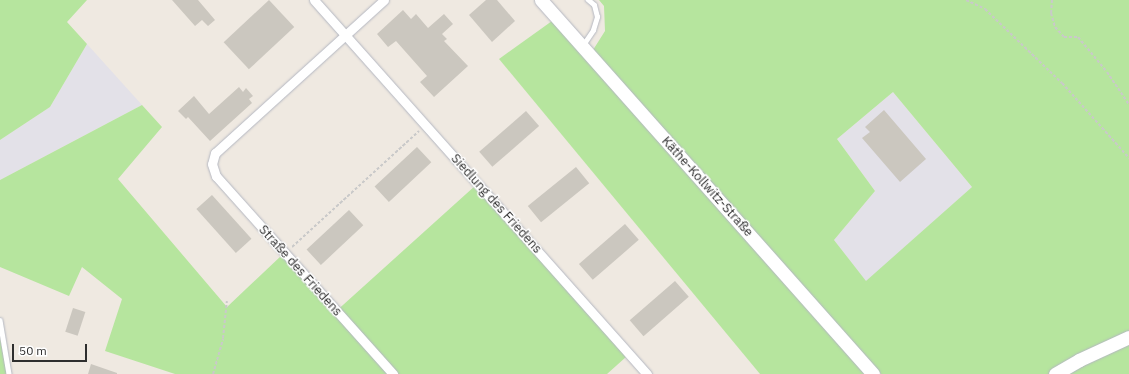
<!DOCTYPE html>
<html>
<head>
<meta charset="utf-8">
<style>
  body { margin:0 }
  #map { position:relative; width:1129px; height:374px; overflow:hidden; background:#efe9e1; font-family:"IBM Plex Sans",sans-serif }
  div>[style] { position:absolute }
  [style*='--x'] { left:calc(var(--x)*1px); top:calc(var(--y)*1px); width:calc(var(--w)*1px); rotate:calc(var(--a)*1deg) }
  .industrial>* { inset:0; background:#e3e1e8 }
  .green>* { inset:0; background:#b6e59e }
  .building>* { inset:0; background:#cbc7bf; transform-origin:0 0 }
  .path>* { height:2px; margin-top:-1px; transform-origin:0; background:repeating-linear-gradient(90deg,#c9c9c9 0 3px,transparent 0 5px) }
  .roads { filter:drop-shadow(0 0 1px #b4b7c1) drop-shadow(0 0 1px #b4b7c1) }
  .lane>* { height:4.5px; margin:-2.25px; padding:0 2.25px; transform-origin:2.25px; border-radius:2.25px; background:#fff }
  .street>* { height:9px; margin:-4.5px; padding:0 4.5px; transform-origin:4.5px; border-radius:4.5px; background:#fff }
  .secondary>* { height:13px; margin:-6.5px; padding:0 6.5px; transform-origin:6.5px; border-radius:6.5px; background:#fff }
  span { translate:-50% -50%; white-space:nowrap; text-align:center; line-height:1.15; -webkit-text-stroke:3px #fff; paint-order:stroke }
  .street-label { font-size:13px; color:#2e2e2e }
  .scale { position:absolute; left:12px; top:344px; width:75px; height:18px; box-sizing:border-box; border:2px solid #2e2e2e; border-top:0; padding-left:5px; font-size:12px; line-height:14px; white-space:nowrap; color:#2e2e2e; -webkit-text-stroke:3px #fff; paint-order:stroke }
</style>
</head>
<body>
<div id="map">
  <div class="industrial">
    <i style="clip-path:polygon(87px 44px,142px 105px,0 180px,0 140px,50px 107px)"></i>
    <i style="clip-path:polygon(893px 92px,972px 187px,866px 282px,834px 240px,875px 191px,837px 139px)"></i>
  </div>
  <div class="green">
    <i style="clip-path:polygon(0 0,87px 0,67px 22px,87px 44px,50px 107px,0 140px)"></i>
    <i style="clip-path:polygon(evenodd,599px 0,1129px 0,1129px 374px,881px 374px,593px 50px,605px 31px,604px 6px,599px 0,893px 92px,972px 187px,866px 281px,834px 240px,875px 191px,837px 139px,893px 92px)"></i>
    <i style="clip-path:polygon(552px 21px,867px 374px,760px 374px,499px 59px)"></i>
    <i style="clip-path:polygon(142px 105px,162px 127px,118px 179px,227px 307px,282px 255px,333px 314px,476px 185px,626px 357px,607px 374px,175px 374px,105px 351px,122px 299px,82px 267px,69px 296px,0 267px,0 180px)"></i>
    <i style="clip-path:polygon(0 338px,7px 374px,0 374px)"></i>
  </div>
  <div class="building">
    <i style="clip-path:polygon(172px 0,198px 0,215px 20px,208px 26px,202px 20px,195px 26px)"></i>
    <i style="left:269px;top:0;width:37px;height:62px;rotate:47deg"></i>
    <i style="clip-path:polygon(486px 0,497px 0,515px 21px,492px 42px,469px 15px)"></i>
    <i style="clip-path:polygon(403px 10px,411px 19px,416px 14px,428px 28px,444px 14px,453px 24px,442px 34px,447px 39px,444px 41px,468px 66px,434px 97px,420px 82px,427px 76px,396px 41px,388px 47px,377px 34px)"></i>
    <i style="clip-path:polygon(239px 87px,243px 92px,246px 88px,253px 96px,249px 99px,252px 103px,210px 141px,188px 117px,186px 119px,178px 111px,194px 96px,209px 114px)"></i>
    <i style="clip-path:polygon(884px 110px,926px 159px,900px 182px,862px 138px,870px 132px,865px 127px)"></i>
    <i style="left:526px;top:111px;width:20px;height:62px;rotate:49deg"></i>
    <i style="left:417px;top:147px;width:21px;height:58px;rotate:47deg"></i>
    <i style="left:576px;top:167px;width:21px;height:62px;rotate:51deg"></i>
    <i style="left:212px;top:195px;width:59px;height:21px;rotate:48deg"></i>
    <i style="left:349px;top:210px;width:21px;height:58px;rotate:47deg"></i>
    <i style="left:625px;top:224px;width:21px;height:61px;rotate:49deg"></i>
    <i style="left:675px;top:281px;width:21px;height:60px;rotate:49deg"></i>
    <i style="left:73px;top:308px;width:13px;height:25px;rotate:18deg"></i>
    <i style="clip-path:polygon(91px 364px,117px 373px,117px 374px,88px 374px)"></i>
  </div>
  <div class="path">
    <i style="--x:966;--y:0;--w:21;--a:25"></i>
    <i style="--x:985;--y:9;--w:107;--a:43.9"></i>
    <i style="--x:1062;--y:83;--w:101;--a:48.2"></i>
    <i style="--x:1052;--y:0;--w:13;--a:94"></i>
    <i style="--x:1051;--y:13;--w:15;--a:74"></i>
    <i style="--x:1055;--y:27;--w:13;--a:48"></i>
    <i style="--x:1064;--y:37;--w:14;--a:0"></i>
    <i style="--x:1078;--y:37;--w:45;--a:50.4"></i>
    <i style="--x:1107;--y:72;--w:40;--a:56"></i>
    <i style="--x:292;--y:247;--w:172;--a:-42.4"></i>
    <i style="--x:213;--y:374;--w:37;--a:-74"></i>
    <i style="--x:223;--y:338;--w:37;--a:-84"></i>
  </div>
  <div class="roads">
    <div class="lane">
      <i style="--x:583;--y:45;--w:18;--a:-56"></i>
      <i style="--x:593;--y:30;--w:14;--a:-73"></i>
      <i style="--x:597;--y:17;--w:12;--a:-104"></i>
      <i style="--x:594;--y:5;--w:8;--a:-140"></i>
      <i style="--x:0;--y:320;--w:55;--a:80.5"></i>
    </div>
    <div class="street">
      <i style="--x:314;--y:0;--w:501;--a:48.32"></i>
      <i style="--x:384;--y:0;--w:228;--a:137.8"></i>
      <i style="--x:215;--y:153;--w:11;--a:105"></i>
      <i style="--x:212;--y:164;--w:13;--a:72"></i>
      <i style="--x:216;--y:176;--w:266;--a:48.2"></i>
    </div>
    <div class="secondary">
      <i style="--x:541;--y:0;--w:500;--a:48.4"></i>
      <i style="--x:1055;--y:374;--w:28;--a:-30"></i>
      <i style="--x:1079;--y:360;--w:55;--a:-24.7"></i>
    </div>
  </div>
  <div class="street-label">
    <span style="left:707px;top:187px;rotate:48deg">Käthe-Kollwitz-Straße</span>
    <span style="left:496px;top:204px;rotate:48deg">Siedlung des Friedens</span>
    <span style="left:300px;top:271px;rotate:48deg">Straße des Friedens</span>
  </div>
  <div class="scale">50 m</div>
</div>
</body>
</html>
